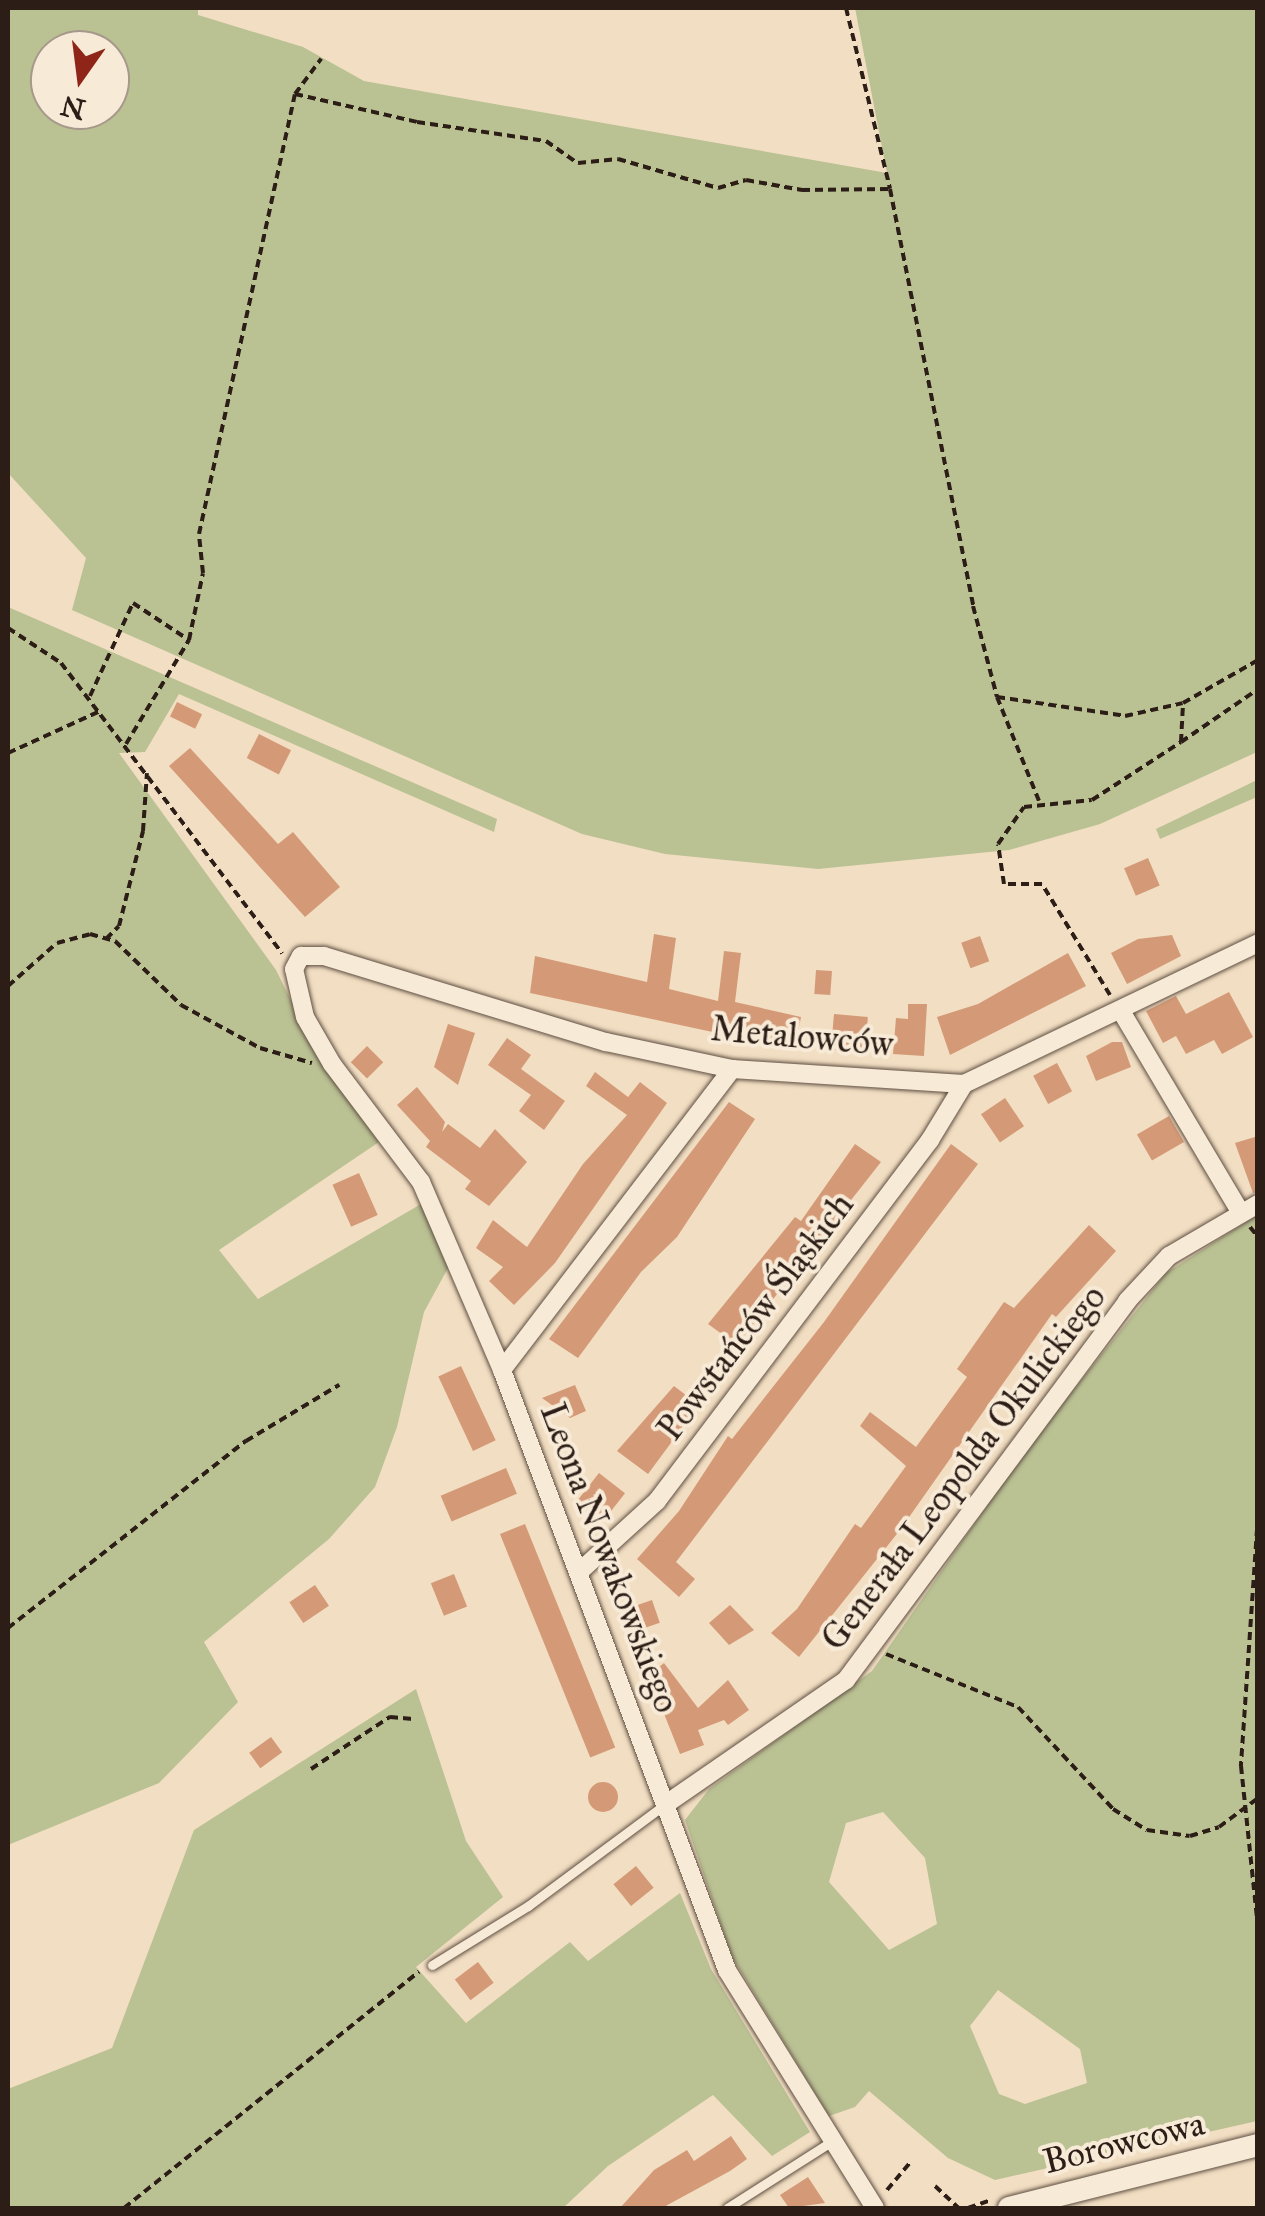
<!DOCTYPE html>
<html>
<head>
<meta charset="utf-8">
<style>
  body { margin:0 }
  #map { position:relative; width:1265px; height:2216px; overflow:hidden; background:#f2dec2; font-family:"IM FELL Great Primer",serif }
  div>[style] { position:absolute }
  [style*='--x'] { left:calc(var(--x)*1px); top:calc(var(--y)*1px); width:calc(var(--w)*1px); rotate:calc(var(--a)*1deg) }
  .green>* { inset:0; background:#bac193 }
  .building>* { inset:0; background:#d49a77; transform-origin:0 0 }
  .round { border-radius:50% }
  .path>* { height:4px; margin-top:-2px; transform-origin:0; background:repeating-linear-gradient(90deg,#2c1e17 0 8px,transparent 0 13px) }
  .roads { filter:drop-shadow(0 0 2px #5e4e42) drop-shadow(0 0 2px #5e4e42) }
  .service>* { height:9px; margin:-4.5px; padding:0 4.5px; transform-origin:4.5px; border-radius:4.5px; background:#f7ead7 }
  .minor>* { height:18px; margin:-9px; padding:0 9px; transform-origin:9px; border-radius:9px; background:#f7ead7 }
  .tertiary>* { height:22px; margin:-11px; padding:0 11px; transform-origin:11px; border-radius:11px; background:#f7ead7 }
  span { translate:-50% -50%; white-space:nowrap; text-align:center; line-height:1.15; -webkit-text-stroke:8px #f7ead7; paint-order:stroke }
  .street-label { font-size:35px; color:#2c1e17 }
  .frame { position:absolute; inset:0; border:10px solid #2c1e17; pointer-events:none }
  .north { position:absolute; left:30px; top:30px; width:100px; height:100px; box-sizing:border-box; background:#f7ead7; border:2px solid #a6988a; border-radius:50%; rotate:194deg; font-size:28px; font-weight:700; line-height:40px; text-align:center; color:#2c1e17 }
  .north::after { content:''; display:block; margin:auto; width:35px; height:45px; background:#8f2418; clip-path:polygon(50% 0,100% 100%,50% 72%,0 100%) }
</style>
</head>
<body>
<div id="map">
  <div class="green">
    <i style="clip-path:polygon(evenodd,8px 8px,198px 8px,198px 15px,303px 47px,364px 81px,887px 173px,855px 8px,1257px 8px,1257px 752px,1100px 824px,1009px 850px,818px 869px,665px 854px,582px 834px,72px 610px,86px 558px,8px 473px,8px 8px,50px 50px,110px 50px,110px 110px,50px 110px,50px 50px)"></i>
    <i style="clip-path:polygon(8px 607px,497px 819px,494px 832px,179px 694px,145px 752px,119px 753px,276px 970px,321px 1061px,379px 1142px,219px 1250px,258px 1299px,421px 1204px,448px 1268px,424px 1312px,397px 1427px,375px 1487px,329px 1539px,204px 1642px,238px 1702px,159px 1783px,8px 1845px)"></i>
    <i style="clip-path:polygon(1257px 780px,1257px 797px,1160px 839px,1156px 829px)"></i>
    <i style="clip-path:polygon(evenodd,1257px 1215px,1257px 2121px,995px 2180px,948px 2158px,869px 2091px,855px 2107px,829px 2116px,732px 1957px,685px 1820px,709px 1789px,872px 1671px,1023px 1454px,1166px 1273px,1257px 1215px,883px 1812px,925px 1858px,937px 1924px,889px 1950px,829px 1882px,846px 1823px,883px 1812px,1257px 1215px,998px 1990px,1080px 2049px,1087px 2083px,1025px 2104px,999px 2094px,970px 2026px,998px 1990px)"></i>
    <i style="clip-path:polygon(416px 1689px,466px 1841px,503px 1897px,416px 1967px,466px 2023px,570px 1942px,588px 1961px,680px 1893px,711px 1969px,810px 2132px,772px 2156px,713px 2095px,608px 2166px,563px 2208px,8px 2208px,8px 2089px,112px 2048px,194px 1830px)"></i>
  </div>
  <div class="building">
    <i style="left:177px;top:702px;width:28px;height:16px;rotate:26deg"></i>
    <i style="left:259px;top:734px;width:36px;height:27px;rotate:27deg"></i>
    <i style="clip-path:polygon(190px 748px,278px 844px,293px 832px,340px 887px,305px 917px,169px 766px)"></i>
    <i style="left:1148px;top:858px;width:30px;height:26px;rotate:67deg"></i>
    <i style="clip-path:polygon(654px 934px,676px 938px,669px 989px,718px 1001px,724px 951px,741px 953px,735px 1002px,801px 1017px,795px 1048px,721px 1039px,722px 1034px,530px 993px,535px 956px,647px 982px)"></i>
    <i style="clip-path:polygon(1172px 935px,1181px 956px,1127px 984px,1111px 953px,1138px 939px)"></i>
    <i style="left:980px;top:936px;width:27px;height:20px;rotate:70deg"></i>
    <i style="clip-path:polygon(1068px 953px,1086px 986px,950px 1055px,937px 1017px,978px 1004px)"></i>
    <i style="left:816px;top:970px;width:16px;height:24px;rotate:4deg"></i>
    <i style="clip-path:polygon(1229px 992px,1253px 1037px,1222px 1054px,1214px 1040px,1186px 1054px,1176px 1036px,1163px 1043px,1146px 1011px,1176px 996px,1186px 1014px)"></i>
    <i style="clip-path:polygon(908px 1004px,927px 1004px,924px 1056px,893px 1054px,896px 1018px,908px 1019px)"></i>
    <i style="left:834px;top:1014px;width:34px;height:36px;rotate:5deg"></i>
    <i style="clip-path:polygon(448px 1024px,475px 1033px,458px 1085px,434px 1067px)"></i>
    <i style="clip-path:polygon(507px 1038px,531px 1055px,521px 1069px,565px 1101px,544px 1130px,519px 1111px,531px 1095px,488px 1065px)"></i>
    <i style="clip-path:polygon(1112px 1042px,1122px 1042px,1131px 1067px,1096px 1081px,1086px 1056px)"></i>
    <i style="left:367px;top:1046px;width:23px;height:23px;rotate:45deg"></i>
    <i style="left:1057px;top:1063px;width:32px;height:27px;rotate:62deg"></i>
    <i style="clip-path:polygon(595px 1072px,628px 1097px,640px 1082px,667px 1103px,555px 1263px,514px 1305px,489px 1281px,503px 1267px,476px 1248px,493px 1220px,527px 1247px,583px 1164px,627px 1115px,586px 1086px)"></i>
    <i style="clip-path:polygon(417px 1087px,445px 1122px,442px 1132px,448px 1124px,480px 1148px,495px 1129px,527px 1162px,489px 1206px,465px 1189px,471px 1181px,426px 1147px,430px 1141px,397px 1105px)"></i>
    <i style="left:1005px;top:1098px;width:34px;height:29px;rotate:56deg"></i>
    <i style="clip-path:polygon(729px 1102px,755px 1119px,677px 1237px,641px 1272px,578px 1358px,549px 1339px)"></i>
    <i style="left:1169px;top:1116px;width:30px;height:37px;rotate:60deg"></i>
    <i style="clip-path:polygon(1258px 1136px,1258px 1192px,1253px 1193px,1235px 1143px)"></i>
    <i style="clip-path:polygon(855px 1144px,881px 1162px,737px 1345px,708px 1324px,795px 1217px,801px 1221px)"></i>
    <i style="clip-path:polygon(951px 1144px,978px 1164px,676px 1562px,695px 1579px,679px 1597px,637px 1559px,679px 1511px,728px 1436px,732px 1439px,824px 1322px)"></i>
    <i style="left:359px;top:1173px;width:46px;height:29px;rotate:66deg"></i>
    <i style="clip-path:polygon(1089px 1225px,1116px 1251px,1056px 1317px,1052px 1314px,900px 1530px,799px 1657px,771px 1633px,797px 1609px,855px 1524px,861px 1528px,906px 1466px,860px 1426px,870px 1412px,916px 1447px,967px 1377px,957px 1369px,1004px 1302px,1014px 1308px)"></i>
    <i style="left:461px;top:1366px;width:82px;height:25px;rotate:65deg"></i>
    <i style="clip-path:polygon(575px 1385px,586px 1411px,570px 1418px,542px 1398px)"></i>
    <i style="clip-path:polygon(674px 1386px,699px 1405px,648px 1474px,617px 1451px)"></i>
    <i style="left:506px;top:1468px;width:28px;height:71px;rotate:67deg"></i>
    <i style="left:599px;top:1473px;width:33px;height:34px;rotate:38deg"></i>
    <i style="left:525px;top:1524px;width:241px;height:27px;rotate:68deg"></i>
    <i style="left:454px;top:1574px;width:35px;height:25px;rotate:68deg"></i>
    <i style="left:315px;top:1585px;width:25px;height:31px;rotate:56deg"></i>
    <i style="left:652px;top:1600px;width:24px;height:30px;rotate:71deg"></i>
    <i style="clip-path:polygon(730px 1605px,754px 1630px,729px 1645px,709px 1623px)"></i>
    <i style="clip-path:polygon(664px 1663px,698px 1708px,728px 1680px,749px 1710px,728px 1725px,724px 1720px,698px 1730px,704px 1745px,680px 1754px,659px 1701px,665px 1698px,648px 1676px)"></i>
    <i style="left:271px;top:1737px;width:19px;height:27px;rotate:54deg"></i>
    <i class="round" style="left:588px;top:1782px;width:30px;height:30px"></i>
    <i style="left:636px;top:1866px;width:28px;height:29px;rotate:51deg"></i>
    <i style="left:478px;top:1962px;width:26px;height:29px;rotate:53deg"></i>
    <i style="clip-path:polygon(731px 2136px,747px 2159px,730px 2171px,662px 2208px,620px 2208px,654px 2170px,687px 2150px,694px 2161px)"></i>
    <i style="clip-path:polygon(808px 2177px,825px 2203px,789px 2208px,780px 2195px)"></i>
  </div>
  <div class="path">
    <i style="--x:846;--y:8;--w:186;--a:76.3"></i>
    <i style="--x:890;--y:189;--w:425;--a:78.7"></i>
    <i style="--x:973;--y:606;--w:94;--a:75.2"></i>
    <i style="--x:997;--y:697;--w:112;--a:68"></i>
    <i style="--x:295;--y:94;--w:125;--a:12.9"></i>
    <i style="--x:417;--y:122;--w:130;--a:8.4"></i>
    <i style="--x:546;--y:141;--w:39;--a:35"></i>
    <i style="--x:578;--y:163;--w:40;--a:-5.7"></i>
    <i style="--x:618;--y:159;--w:104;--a:16.2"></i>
    <i style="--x:718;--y:188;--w:29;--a:-16"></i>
    <i style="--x:746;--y:180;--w:57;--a:10.1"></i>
    <i style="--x:802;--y:190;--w:88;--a:-0.7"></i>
    <i style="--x:8;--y:628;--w:64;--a:33.4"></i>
    <i style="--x:61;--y:663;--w:365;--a:52.7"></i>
    <i style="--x:90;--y:696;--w:102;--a:-65.2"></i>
    <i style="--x:133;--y:603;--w:67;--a:33.5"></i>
    <i style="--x:997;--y:697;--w:129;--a:8.4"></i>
    <i style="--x:1125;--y:716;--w:59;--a:-12.6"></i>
    <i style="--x:1183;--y:703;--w:86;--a:-29.8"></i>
    <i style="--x:1181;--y:742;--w:93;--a:-34.5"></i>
    <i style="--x:126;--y:744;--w:122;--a:-58.8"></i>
    <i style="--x:189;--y:640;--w:68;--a:-78.2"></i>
    <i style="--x:203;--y:573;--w:39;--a:-96"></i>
    <i style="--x:199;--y:534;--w:450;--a:-77.7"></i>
    <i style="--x:295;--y:94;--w:44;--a:-53.4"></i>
    <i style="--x:8;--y:753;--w:101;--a:-24.5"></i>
    <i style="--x:106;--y:939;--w:18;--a:-45"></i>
    <i style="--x:119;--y:926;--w:98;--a:-75.8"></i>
    <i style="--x:143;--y:831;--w:58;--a:-86.1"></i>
    <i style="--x:8;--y:986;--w:65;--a:-41.3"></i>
    <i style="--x:57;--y:943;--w:34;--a:-15"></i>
    <i style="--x:90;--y:934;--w:26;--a:16"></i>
    <i style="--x:115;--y:941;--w:92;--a:44.1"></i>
    <i style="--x:181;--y:1005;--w:90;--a:28.6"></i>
    <i style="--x:260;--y:1048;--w:54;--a:16.1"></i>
    <i style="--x:1110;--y:995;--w:130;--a:-121.5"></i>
    <i style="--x:1042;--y:884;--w:38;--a:180"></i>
    <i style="--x:1004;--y:884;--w:40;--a:-98.5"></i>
    <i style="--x:998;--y:844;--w:45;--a:-54.9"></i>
    <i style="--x:1024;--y:807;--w:68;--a:-5.9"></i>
    <i style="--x:1092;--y:800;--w:106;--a:-33.1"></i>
    <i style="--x:1181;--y:742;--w:39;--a:-87"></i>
    <i style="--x:1250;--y:1227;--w:13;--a:51"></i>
    <i style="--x:1258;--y:1515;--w:252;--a:93.9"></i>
    <i style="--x:1241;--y:1766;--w:164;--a:84"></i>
    <i style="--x:8;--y:1628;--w:303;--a:-38.2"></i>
    <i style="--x:246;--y:1441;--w:109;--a:-31.1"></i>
    <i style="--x:886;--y:1654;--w:142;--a:21.9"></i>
    <i style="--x:1018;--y:1707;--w:139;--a:47"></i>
    <i style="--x:1113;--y:1809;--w:40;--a:32"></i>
    <i style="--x:1147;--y:1830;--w:43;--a:7.9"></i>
    <i style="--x:1190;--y:1836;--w:30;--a:-17"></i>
    <i style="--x:1219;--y:1827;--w:49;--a:-36.6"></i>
    <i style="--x:311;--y:1769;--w:95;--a:-33.4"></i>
    <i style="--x:390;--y:1717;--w:23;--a:5"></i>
    <i style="--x:935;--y:2186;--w:33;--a:43"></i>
    <i style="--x:887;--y:2190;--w:35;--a:-50"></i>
    <i style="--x:124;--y:2208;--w:378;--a:-38.7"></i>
    <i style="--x:968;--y:2208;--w:24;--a:-19"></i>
  </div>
  <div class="roads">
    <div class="service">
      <i style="--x:432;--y:1965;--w:113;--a:-31.6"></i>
      <i style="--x:528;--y:1906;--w:169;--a:-36.6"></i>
      <i style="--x:727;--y:2208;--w:125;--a:-32.5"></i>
    </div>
    <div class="minor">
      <i style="--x:1121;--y:1011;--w:231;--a:59.3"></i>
      <i style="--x:502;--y:1370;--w:379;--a:-52.6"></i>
      <i style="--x:579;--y:1572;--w:105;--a:-42.3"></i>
      <i style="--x:657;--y:1501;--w:453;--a:-52.9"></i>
      <i style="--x:930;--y:1140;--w:66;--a:-58.7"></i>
      <i style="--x:669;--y:1802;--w:215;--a:-34.6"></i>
      <i style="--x:846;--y:1680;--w:472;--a:-53.4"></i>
      <i style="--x:1127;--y:1301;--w:62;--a:-47"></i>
      <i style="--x:1169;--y:1256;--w:103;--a:-30.3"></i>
      <i style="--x:875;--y:2208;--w:280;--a:-121.9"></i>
      <i style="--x:727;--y:1970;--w:641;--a:-110.56"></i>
      <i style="--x:502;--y:1370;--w:205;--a:-113.3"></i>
      <i style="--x:421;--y:1182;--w:148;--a:-127"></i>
      <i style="--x:332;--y:1064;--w:54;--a:-119.9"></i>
      <i style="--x:305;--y:1017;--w:49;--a:-102.9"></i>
      <i style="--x:294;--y:969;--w:15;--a:-62"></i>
      <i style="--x:301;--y:956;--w:23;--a:0"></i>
      <i style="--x:324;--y:956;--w:295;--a:17"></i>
      <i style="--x:606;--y:1042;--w:129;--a:12.1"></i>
      <i style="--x:732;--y:1069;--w:232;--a:3.7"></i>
      <i style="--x:964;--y:1084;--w:326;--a:-25.6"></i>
    </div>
    <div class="tertiary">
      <i style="--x:1009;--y:2208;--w:257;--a:-14.2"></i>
    </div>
  </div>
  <div class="street-label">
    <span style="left:802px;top:1037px;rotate:5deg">Metalowców</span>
    <span style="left:756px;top:1317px;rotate:-53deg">Powstańców Śląskich</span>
    <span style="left:964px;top:1468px;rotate:-53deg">Generała Leopolda Okulickiego</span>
    <span style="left:609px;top:1558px;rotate:69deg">Leona Nowakowskiego</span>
    <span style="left:1124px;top:2143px;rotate:-14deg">Borowcowa</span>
  </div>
  <div class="frame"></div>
  <div class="north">N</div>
</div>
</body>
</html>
